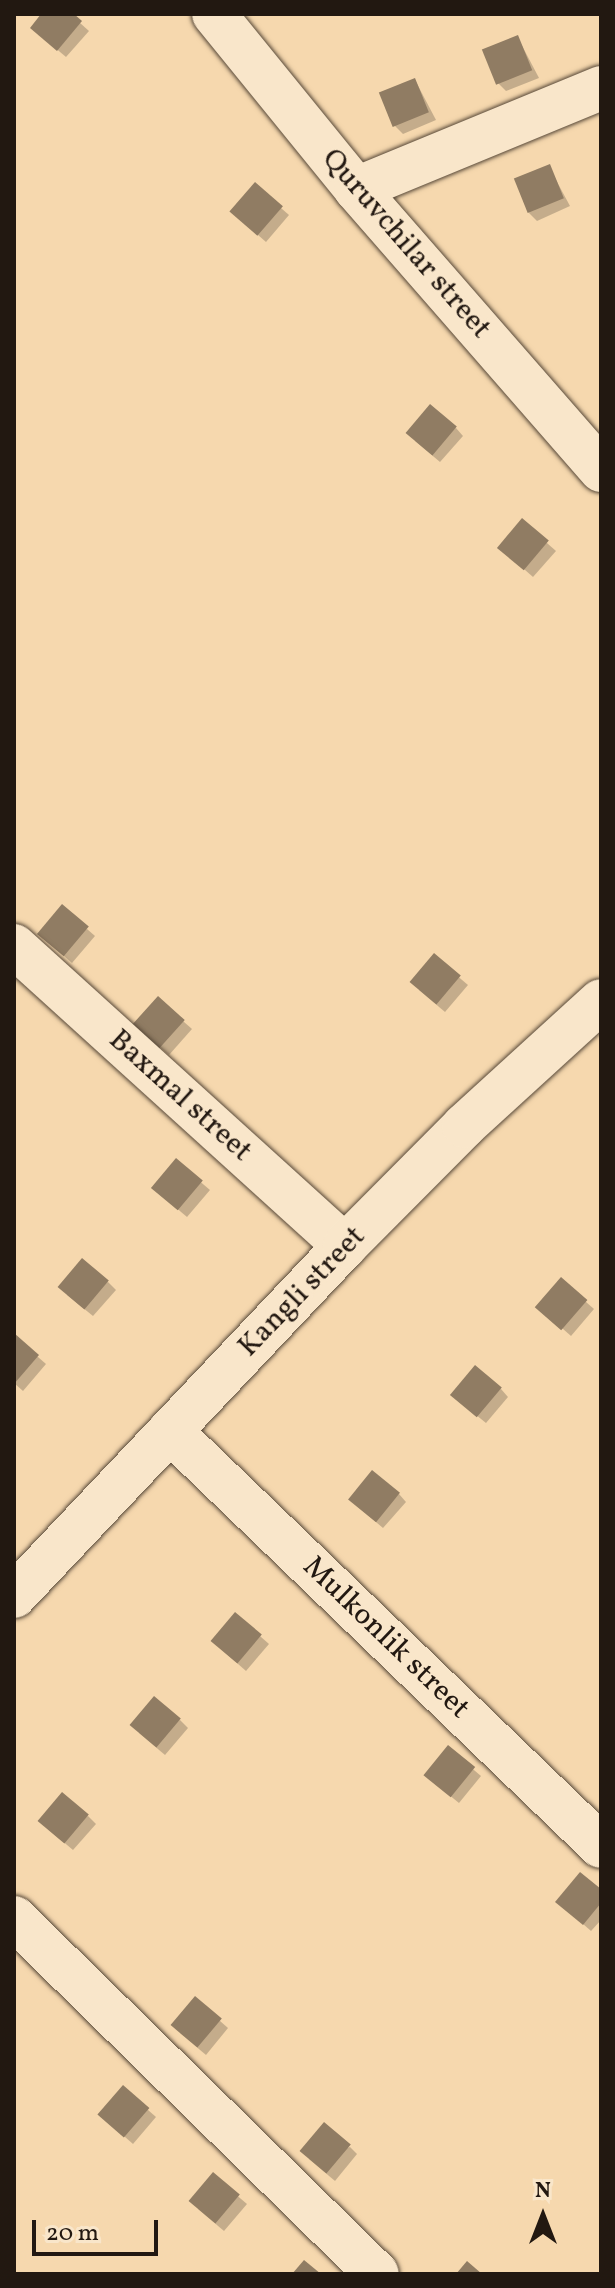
<!DOCTYPE html>
<html>
<head>
<meta charset="utf-8">
<style>
  body { margin:0 }
  #map { position:relative; width:615px; height:2288px; overflow:hidden; background:#f6d8ae; font-family:Vollkorn,serif }
  div>[style] { position:absolute }
  [style*='--x'] { left:calc(var(--x)*1px); top:calc(var(--y)*1px); width:calc(var(--w)*1px); rotate:calc(var(--a)*1deg) }
  .shadow>* { inset:0; background:#0003 }
  .building>* { inset:0; background:#907c63; transform-origin:0 0 }
  .roads { filter:drop-shadow(0 0 2px #574838) drop-shadow(0 0 2px #574838) }
  .minor>* { height:44px; margin:-22px; padding:0 22px; transform-origin:22px; border-radius:22px; background:#f9e6ca }
  .tertiary>* { height:44px; margin:-22px; padding:0 22px; transform-origin:22px; border-radius:22px; background:#f9e6ca }
  span { translate:-50% -50%; white-space:nowrap; text-align:center; line-height:1.15; -webkit-text-stroke:6px #f9e6ca; paint-order:stroke }
  .street-label { font-size:30px; color:#221811 }
  .frame { position:absolute; inset:0; border:16px solid #221811; pointer-events:none }
  .north { position:absolute; left:503px; top:2176px; width:80px; height:80px; -webkit-text-stroke:6px #f9e6ca; paint-order:stroke; rotate:0deg; font-size:22px; font-weight:700; line-height:32px; text-align:center; color:#221811 }
  .north::after { content:''; display:block; margin:auto; width:28px; height:36px; background:#221811; clip-path:polygon(50% 0,100% 100%,50% 72%,0 100%) }
  .scale { position:absolute; left:32px; top:2220px; width:126px; height:36px; box-sizing:border-box; border:4px solid #221811; border-top:0; padding-left:10px; font-size:24px; line-height:28px; white-space:nowrap; color:#221811; -webkit-text-stroke:6px #f9e6ca; paint-order:stroke }
</style>
</head>
<body>
<div id="map">
  <div class="shadow">
    <i style="clip-path:polygon(44px 14px,70px 14px,89px 31px,66px 57px,40px 35px)"></i>
    <i style="clip-path:polygon(518px 38px,539px 78px,506px 91px,498px 83px)"></i>
    <i style="clip-path:polygon(415px 80px,436px 120px,403px 134px,395px 126px)"></i>
    <i style="clip-path:polygon(549px 167px,570px 206px,537px 221px,529px 213px)"></i>
    <i style="clip-path:polygon(281px 208px,289px 215px,266px 242px,240px 219px)"></i>
    <i style="clip-path:polygon(456px 428px,463px 436px,440px 462px,415px 441px)"></i>
    <i style="clip-path:polygon(522px 521px,556px 551px,533px 577px,508px 555px)"></i>
    <i style="clip-path:polygon(87px 929px,95px 936px,72px 963px,47px 941px)"></i>
    <i style="clip-path:polygon(434px 956px,468px 985px,445px 1012px,419px 990px)"></i>
    <i style="clip-path:polygon(158px 999px,192px 1029px,169px 1055px,143px 1033px)"></i>
    <i style="clip-path:polygon(176px 1161px,210px 1190px,187px 1217px,161px 1195px)"></i>
    <i style="clip-path:polygon(561px 1280px,594px 1309px,571px 1336px,546px 1314px)"></i>
    <i style="clip-path:polygon(108px 1282px,116px 1290px,93px 1316px,67px 1295px)"></i>
    <i style="clip-path:polygon(14px 1336px,46px 1364px,23px 1391px,14px 1383px)"></i>
    <i style="clip-path:polygon(501px 1389px,508px 1397px,486px 1423px,460px 1402px)"></i>
    <i style="clip-path:polygon(399px 1494px,406px 1502px,383px 1528px,358px 1507px)"></i>
    <i style="clip-path:polygon(236px 1615px,269px 1644px,246px 1671px,221px 1649px)"></i>
    <i style="clip-path:polygon(180px 1720px,188px 1728px,165px 1755px,139px 1733px)"></i>
    <i style="clip-path:polygon(448px 1748px,481px 1776px,459px 1803px,433px 1782px)"></i>
    <i style="clip-path:polygon(88px 1816px,96px 1824px,73px 1850px,48px 1829px)"></i>
    <i style="clip-path:polygon(601px 1892px,601px 1920px,591px 1931px,566px 1909px)"></i>
    <i style="clip-path:polygon(195px 1999px,228px 2028px,206px 2055px,180px 2033px)"></i>
    <i style="clip-path:polygon(123px 2088px,156px 2117px,133px 2144px,108px 2122px)"></i>
    <i style="clip-path:polygon(350px 2147px,357px 2154px,335px 2181px,309px 2159px)"></i>
    <i style="clip-path:polygon(213px 2175px,247px 2204px,224px 2231px,198px 2209px)"></i>
  </div>
  <div class="building">
    <i style="clip-path:polygon(41px 14px,74px 14px,82px 21px,57px 51px,30px 28px)"></i>
    <i style="left:518px;top:35px;width:38px;height:39px;rotate:68deg"></i>
    <i style="left:415px;top:78px;width:37px;height:39px;rotate:68deg"></i>
    <i style="left:550px;top:164px;width:37px;height:39px;rotate:68deg"></i>
    <i style="left:255px;top:182px;width:37px;height:39px;rotate:41deg"></i>
    <i style="left:430px;top:404px;width:35px;height:38px;rotate:40deg"></i>
    <i style="left:522px;top:518px;width:35px;height:39px;rotate:40deg"></i>
    <i style="left:62px;top:904px;width:35px;height:39px;rotate:40deg"></i>
    <i style="left:434px;top:953px;width:35px;height:38px;rotate:40deg"></i>
    <i style="left:158px;top:996px;width:36px;height:39px;rotate:42deg"></i>
    <i style="left:176px;top:1158px;width:35px;height:39px;rotate:40deg"></i>
    <i style="left:82px;top:1258px;width:35px;height:38px;rotate:40deg"></i>
    <i style="left:561px;top:1277px;width:35px;height:40px;rotate:41deg"></i>
    <i style="clip-path:polygon(14px 1333px,39px 1355px,14px 1384px)"></i>
    <i style="left:475px;top:1365px;width:35px;height:39px;rotate:40deg"></i>
    <i style="left:372px;top:1470px;width:36px;height:38px;rotate:39deg"></i>
    <i style="left:235px;top:1612px;width:35px;height:38px;rotate:40deg"></i>
    <i style="left:154px;top:1696px;width:35px;height:38px;rotate:40deg"></i>
    <i style="left:448px;top:1745px;width:35px;height:39px;rotate:39deg"></i>
    <i style="left:62px;top:1792px;width:35px;height:38px;rotate:40deg"></i>
    <i style="clip-path:polygon(580px 1872px,601px 1889px,601px 1903px,583px 1925px,555px 1902px)"></i>
    <i style="left:195px;top:1996px;width:35px;height:38px;rotate:40deg"></i>
    <i style="left:123px;top:2085px;width:35px;height:39px;rotate:41deg"></i>
    <i style="left:324px;top:2122px;width:35px;height:38px;rotate:40deg"></i>
    <i style="left:213px;top:2172px;width:35px;height:38px;rotate:40deg"></i>
    <i style="clip-path:polygon(304px 2260px,321px 2274px,292px 2274px)"></i>
    <i style="clip-path:polygon(467px 2261px,482px 2274px,456px 2274px)"></i>
  </div>
  <div class="roads">
    <div class="minor">
      <i style="--x:214;--y:14;--w:225;--a:50.9"></i>
      <i style="--x:356;--y:189;--w:373;--a:48.9"></i>
      <i style="--x:356;--y:189;--w:265;--a:-22.4"></i>
      <i style="--x:14;--y:946;--w:447;--a:42.2"></i>
      <i style="--x:170;--y:1431;--w:598;--a:43.92"></i>
      <i style="--x:14;--y:1918;--w:508;--a:44.44"></i>
    </div>
    <div class="tertiary">
      <i style="--x:14;--y:1596;--w:482;--a:-46.6"></i>
      <i style="--x:345;--y:1246;--w:169;--a:-45.2"></i>
      <i style="--x:464;--y:1126;--w:185;--a:-42.4"></i>
    </div>
  </div>
  <div class="street-label">
    <span style="left:406px;top:244px;rotate:49deg">Quruvchilar street</span>
    <span style="left:180px;top:1096px;rotate:42deg">Baxmal street</span>
    <span style="left:302px;top:1292px;rotate:-46deg">Kangli street</span>
    <span style="left:386px;top:1638px;rotate:44deg">Mulkonlik street</span>
  </div>
  <div class="frame"></div>
  <div class="north">N</div>
  <div class="scale">20 m</div>
</div>
</body>
</html>
